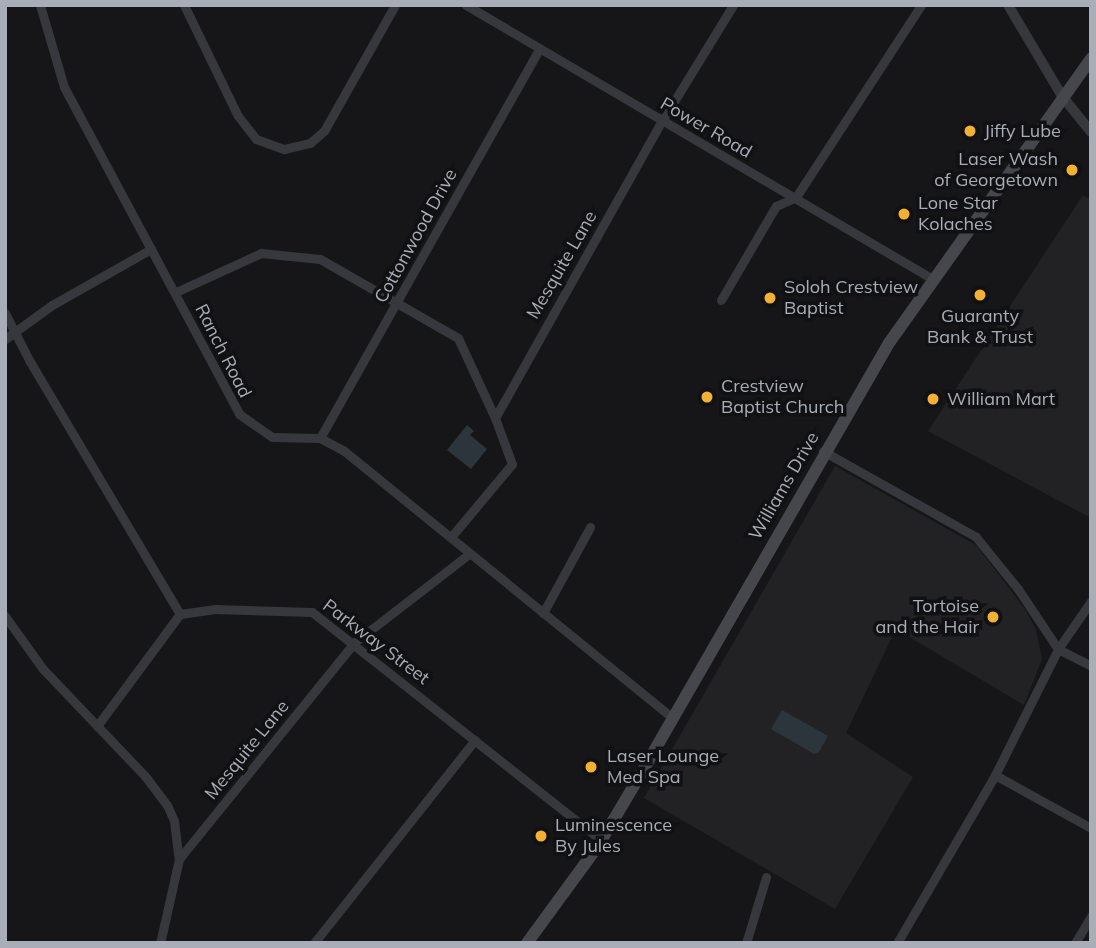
<!DOCTYPE html>
<html>
<head>
<meta charset="utf-8">
<style>
  body { margin:0 }
  #map { position:relative; width:1096px; height:948px; overflow:hidden; background:#161618; font-family:Mulish,sans-serif }
  div>[style] { position:absolute }
  [style*='--x'] { left:calc(var(--x)*1px); top:calc(var(--y)*1px); width:calc(var(--w)*1px); rotate:calc(var(--a)*1deg) }
  .built>* { inset:0; background:#222225 }
  .water>* { inset:0; background:#2c353c }
  .minor>* { height:9px; margin:-4.5px; padding:0 4.5px; transform-origin:4.5px; border-radius:4.5px; background:#37383d }
  .tertiary>* { height:10px; margin:-5px; padding:0 5px; transform-origin:5px; border-radius:5px; background:#37383d }
  .secondary>* { height:12px; margin:-6px; padding:0 6px; transform-origin:6px; border-radius:6px; background:#45474d }
  .dots>* { width:19px; height:19px; translate:-50% -50%; box-sizing:border-box; border:4px solid #111113; border-radius:50% }
  span { translate:-50% -50%; white-space:nowrap; text-align:center; line-height:1.15; -webkit-text-stroke:7px #111113; paint-order:stroke }
  .street-label { font-size:18px; color:#a8adb8 }
  .poi-label { font-size:18px; color:#a8adb8 }
  .left { translate:0 -50%; text-align:left }
  .right { translate:-100% -50%; text-align:right }
  .frame { position:absolute; inset:0; border:7px solid #a8adb8; pointer-events:none }
</style>
</head>
<body>
<div id="map">
  <div class="built">
    <i style="clip-path:polygon(1083px 195px,1091px 200px,1091px 518px,928px 431px)"></i>
    <i style="clip-path:polygon(835px 466px,976px 545px,1025px 609px,1036px 630px,1042px 659px,1024px 705px,896px 629px,846px 733px,913px 777px,835px 909px,644px 798px)"></i>
  </div>
  <div class="water">
    <i style="clip-path:polygon(467px 425px,474px 431px,470px 435px,487px 449px,471px 469px,447px 450px)"></i>
    <i style="clip-path:polygon(782px 710px,828px 736px,819px 752px,814px 754px,771px 729px)"></i>
  </div>
  <div class="minor">
    <i style="--x:40;--y:5;--w:85;--a:73.7"></i>
    <i style="--x:64;--y:87;--w:371;--a:61.8"></i>
    <i style="--x:239;--y:414;--w:40;--a:34.9"></i>
    <i style="--x:272;--y:437;--w:48;--a:1.2"></i>
    <i style="--x:320;--y:438;--w:26;--a:28"></i>
    <i style="--x:343;--y:450;--w:424;--a:39.1"></i>
    <i style="--x:184;--y:5;--w:123;--a:64.1"></i>
    <i style="--x:238;--y:116;--w:29;--a:52"></i>
    <i style="--x:256;--y:139;--w:30;--a:20"></i>
    <i style="--x:284;--y:149;--w:27;--a:-13"></i>
    <i style="--x:310;--y:143;--w:18;--a:-41"></i>
    <i style="--x:324;--y:131;--w:145;--a:-60.6"></i>
    <i style="--x:466;--y:5;--w:539;--a:30.42"></i>
    <i style="--x:176;--y:292;--w:94;--a:-24.6"></i>
    <i style="--x:261;--y:253;--w:59;--a:5.8"></i>
    <i style="--x:320;--y:259;--w:159;--a:29.8"></i>
    <i style="--x:458;--y:338;--w:88;--a:65.2"></i>
    <i style="--x:721;--y:300;--w:109;--a:-59.7"></i>
    <i style="--x:776;--y:206;--w:22;--a:-24"></i>
    <i style="--x:796;--y:197;--w:229;--a:-56.9"></i>
    <i style="--x:5;--y:313;--w:53;--a:62.9"></i>
    <i style="--x:29;--y:360;--w:295;--a:59.3"></i>
    <i style="--x:5;--y:339;--w:58;--a:-35.9"></i>
    <i style="--x:52;--y:305;--w:114;--a:-29.5"></i>
    <i style="--x:320;--y:438;--w:446;--a:-60.6"></i>
    <i style="--x:823;--y:451;--w:176;--a:29.3"></i>
    <i style="--x:976;--y:537;--w:67;--a:51.1"></i>
    <i style="--x:1018;--y:589;--w:72;--a:56.3"></i>
    <i style="--x:1058;--y:649;--w:37;--a:27"></i>
    <i style="--x:451;--y:537;--w:95;--a:-50.1"></i>
    <i style="--x:512;--y:464;--w:49;--a:-110.3"></i>
    <i style="--x:495;--y:418;--w:341;--a:-60.7"></i>
    <i style="--x:662;--y:121;--w:136;--a:-58.5"></i>
    <i style="--x:543;--y:613;--w:98;--a:-61.3"></i>
    <i style="--x:180;--y:614;--w:34;--a:-8"></i>
    <i style="--x:214;--y:609;--w:98;--a:1.8"></i>
    <i style="--x:312;--y:612;--w:368;--a:38.3"></i>
    <i style="--x:5;--y:616;--w:65;--a:54.4"></i>
    <i style="--x:43;--y:669;--w:148;--a:46.4"></i>
    <i style="--x:145;--y:776;--w:36;--a:53"></i>
    <i style="--x:167;--y:805;--w:17;--a:66"></i>
    <i style="--x:174;--y:821;--w:38;--a:83"></i>
    <i style="--x:179;--y:859;--w:86;--a:102.7"></i>
    <i style="--x:97;--y:726;--w:139;--a:-53.5"></i>
    <i style="--x:995;--y:775;--w:110;--a:28.9"></i>
    <i style="--x:179;--y:859;--w:279;--a:-51"></i>
    <i style="--x:355;--y:642;--w:144;--a:-37.7"></i>
    <i style="--x:314;--y:943;--w:259;--a:-51.6"></i>
    <i style="--x:746;--y:943;--w:69;--a:-73.1"></i>
    <i style="--x:897;--y:943;--w:194;--a:-59.7"></i>
    <i style="--x:995;--y:775;--w:141;--a:-63.4"></i>
    <i style="--x:1058;--y:649;--w:58;--a:-55.5"></i>
    <i style="--x:1075;--y:943;--w:31;--a:-59"></i>
  </div>
  <div class="tertiary">
    <i style="--x:1008;--y:5;--w:106;--a:59.3"></i>
    <i style="--x:1062;--y:96;--w:46;--a:51.1"></i>
  </div>
  <div class="secondary">
    <i style="--x:527;--y:943;--w:120;--a:-53.8"></i>
    <i style="--x:598;--y:846;--w:78;--a:-59.2"></i>
    <i style="--x:638;--y:779;--w:503;--a:-60.07"></i>
    <i style="--x:889;--y:343;--w:349;--a:-54.6"></i>
  </div>
  <div class="dots">
    <i style="left:970px;top:131px;background:#f2b134"></i>
    <i style="left:1072px;top:170px;background:#f2b134"></i>
    <i style="left:904px;top:214px;background:#f2b134"></i>
    <i style="left:980px;top:295px;background:#f2b134"></i>
    <i style="left:770px;top:298px;background:#f2b134"></i>
    <i style="left:707px;top:397px;background:#f2b134"></i>
    <i style="left:933px;top:399px;background:#f2b134"></i>
    <i style="left:993px;top:617px;background:#f2b134"></i>
    <i style="left:591px;top:767px;background:#f2b134"></i>
    <i style="left:541px;top:836px;background:#f2b134"></i>
  </div>
  <div class="street-label">
    <span style="left:706px;top:128px;rotate:30deg">Power Road</span>
    <span style="left:416px;top:236px;rotate:-61deg">Cottonwood Drive</span>
    <span style="left:562px;top:265px;rotate:-60deg">Mesquite Lane</span>
    <span style="left:223px;top:351px;rotate:63deg">Ranch Road</span>
    <span style="left:784px;top:486px;rotate:-60deg">Williams Drive</span>
    <span style="left:376px;top:642px;rotate:37deg">Parkway Street</span>
    <span style="left:247px;top:750px;rotate:-51deg">Mesquite Lane</span>
  </div>
  <div class="poi-label">
    <span class="left" style="left:984px;top:131px">Jiffy Lube</span>
    <span class="right" style="left:1058px;top:170px">Laser Wash<br>of Georgetown</span>
    <span class="left" style="left:918px;top:214px">Lone Star<br>Kolaches</span>
    <span class="left" style="left:784px;top:298px">Soloh Crestview<br>Baptist</span>
    <span style="left:980px;top:327px">Guaranty<br>Bank &amp; Trust</span>
    <span class="left" style="left:721px;top:397px">Crestview<br>Baptist Church</span>
    <span class="left" style="left:947px;top:399px">William Mart</span>
    <span class="right" style="left:979px;top:617px">Tortoise<br>and the Hair</span>
    <span class="left" style="left:607px;top:767px">Laser Lounge<br>Med Spa</span>
    <span class="left" style="left:555px;top:836px">Luminescence<br>By Jules</span>
  </div>
  <div class="frame"></div>
</div>
</body>
</html>
